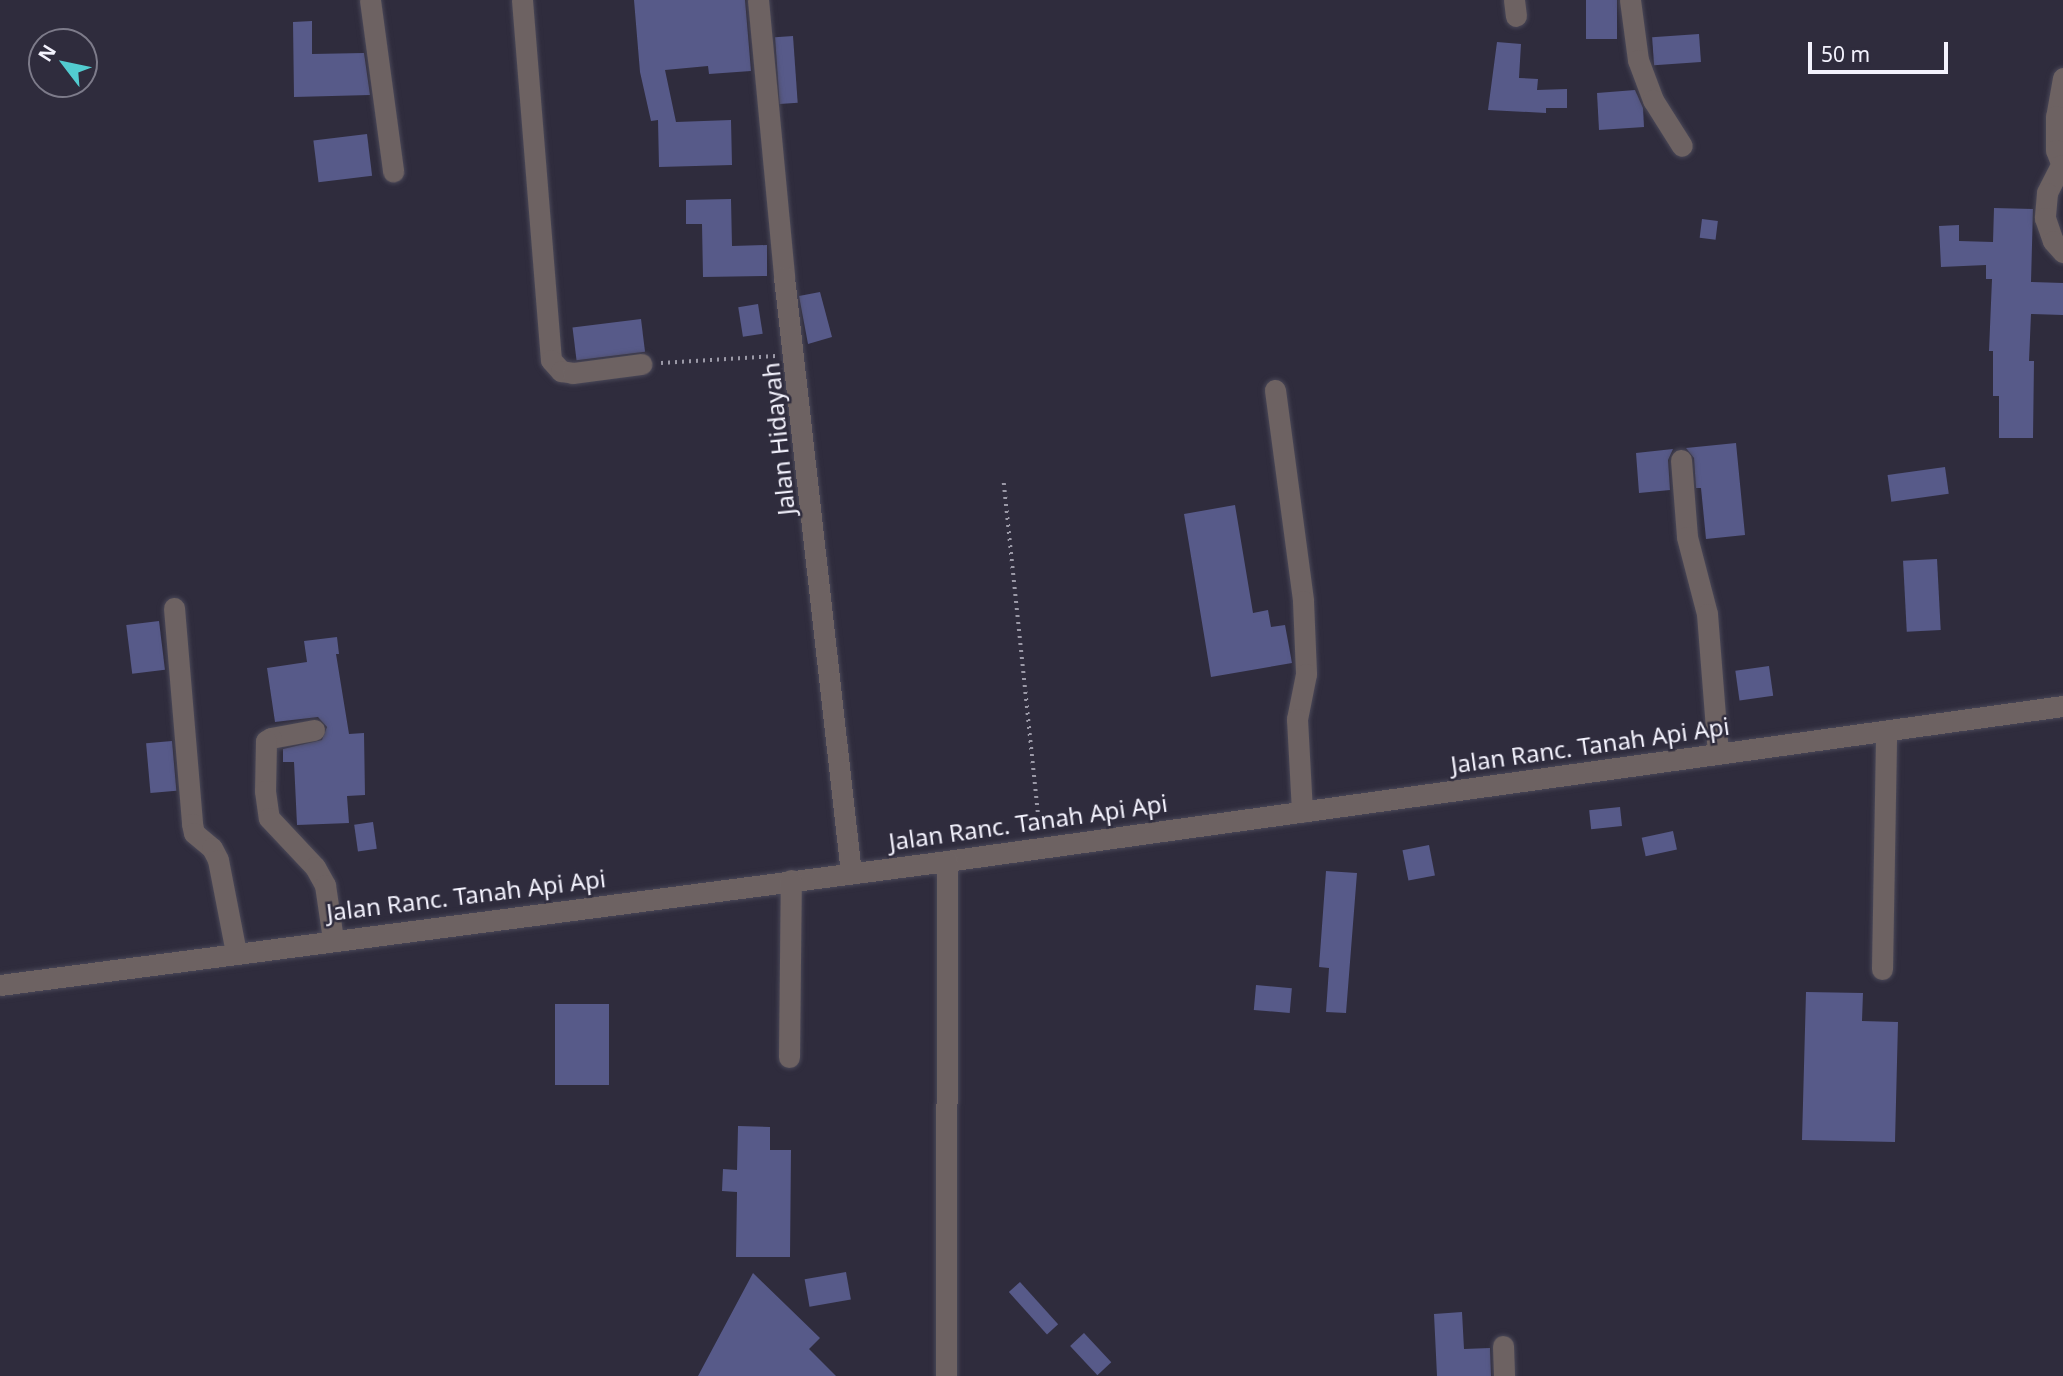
<!DOCTYPE html>
<html>
<head>
<meta charset="utf-8">
<style>
  body { margin:0 }
  #map { position:relative; width:2063px; height:1376px; overflow:hidden; background:#2f2c3d; font-family:"Noto Sans",sans-serif }
  div>[style] { position:absolute }
  [style*='--x'] { left:calc(var(--x)*1px); top:calc(var(--y)*1px); width:calc(var(--w)*1px); rotate:calc(var(--a)*1deg) }
  .building>* { inset:0; background:#575a89; transform-origin:0 0 }
  .path>* { height:3.5px; margin-top:-1.75px; transform-origin:0; background:repeating-linear-gradient(90deg,#9b99a7 0 2px,transparent 0 7px) }
  .roads { filter:drop-shadow(0 0 2px #4a4858) drop-shadow(0 0 2px #4a4858) }
  .minor>* { height:21px; margin:-10.5px; padding:0 10.5px; transform-origin:10.5px; border-radius:10.5px; background:#6d6262 }
  span { translate:-50% -50%; white-space:nowrap; text-align:center; line-height:1.15; -webkit-text-stroke:5px #2f2c3d; paint-order:stroke }
  .street-label { font-size:24px; color:#f3f2fd }
  .north { position:absolute; left:28px; top:28px; width:70px; height:70px; box-sizing:border-box; background:#2f2c3d; border:2px solid #7d7b8a; border-radius:50%; rotate:302deg; font-size:19px; font-weight:700; line-height:28px; text-align:center; color:#f3f2fd }
  .north::after { content:''; display:block; margin:auto; width:24px; height:32px; background:#52ccd0; clip-path:polygon(50% 0,100% 100%,50% 72%,0 100%) }
  .scale { position:absolute; left:1808px; top:42px; width:140px; height:32px; box-sizing:border-box; border:4px solid #f3f2fd; border-top:0; padding-left:9px; font-size:21px; line-height:24px; white-space:nowrap; color:#f3f2fd; -webkit-text-stroke:5px #2f2c3d; paint-order:stroke }
</style>
</head>
<body>
<div id="map">
  <div class="building">
    <i style="clip-path:polygon(634px 0,745px 0,751px 71px,709px 74px,708px 66px,665px 70px,676px 122px,731px 120px,732px 165px,659px 167px,658px 120px,651px 121px,640px 72px)"></i>
    <i style="left:1586px;top:0;width:31px;height:39px"></i>
    <i style="clip-path:polygon(312px 21px,312px 54px,364px 53px,370px 95px,294px 97px,293px 22px)"></i>
    <i style="left:1699px;top:34px;width:28px;height:47px;rotate:86deg"></i>
    <i style="left:793px;top:36px;width:67px;height:18px;rotate:86deg"></i>
    <i style="clip-path:polygon(1497px 42px,1521px 44px,1519px 78px,1538px 79px,1537px 90px,1567px 89px,1567px 108px,1546px 108px,1546px 113px,1488px 110px)"></i>
    <i style="clip-path:polygon(1635px 90px,1643px 108px,1644px 127px,1599px 130px,1597px 93px)"></i>
    <i style="left:367px;top:134px;width:42px;height:54px;rotate:83deg"></i>
    <i style="clip-path:polygon(731px 199px,732px 246px,767px 245px,767px 276px,703px 277px,702px 224px,686px 224px,686px 200px)"></i>
    <i style="clip-path:polygon(1994px 208px,2033px 209px,2031px 282px,2063px 283px,2063px 315px,2031px 314px,2029px 361px,2034px 361px,2033px 438px,1999px 438px,1999px 396px,1993px 396px,1993px 351px,1989px 351px,1992px 279px,1986px 279px,1986px 265px,1941px 267px,1939px 226px,1959px 225px,1959px 241px,1993px 242px)"></i>
    <i style="left:1702px;top:219px;width:16px;height:19px;rotate:7deg"></i>
    <i style="clip-path:polygon(820px 292px,832px 337px,808px 344px,799px 296px)"></i>
    <i style="left:758px;top:304px;width:30px;height:20px;rotate:81deg"></i>
    <i style="left:641px;top:319px;width:33px;height:69px;rotate:83deg"></i>
    <i style="clip-path:polygon(1736px 443px,1745px 535px,1706px 539px,1701px 488px,1696px 488px,1694px 458px,1686px 448px)"></i>
    <i style="clip-path:polygon(1673px 449px,1668px 460px,1670px 490px,1639px 493px,1636px 453px)"></i>
    <i style="left:1945px;top:467px;width:27px;height:58px;rotate:82deg"></i>
    <i style="clip-path:polygon(1235px 505px,1253px 613px,1268px 610px,1271px 627px,1285px 625px,1292px 663px,1211px 677px,1184px 514px)"></i>
    <i style="left:1937px;top:559px;width:71px;height:34px;rotate:87deg"></i>
    <i style="left:159px;top:621px;width:49px;height:33px;rotate:83deg"></i>
    <i style="clip-path:polygon(337px 637px,339px 654px,336px 654px,349px 734px,364px 733px,365px 795px,347px 796px,349px 823px,297px 825px,294px 762px,283px 762px,283px 749px,322px 740px,327px 727px,318px 717px,275px 722px,267px 668px,307px 662px,304px 641px)"></i>
    <i style="left:1769px;top:666px;width:30px;height:34px;rotate:82deg"></i>
    <i style="left:172px;top:741px;width:50px;height:26px;rotate:85deg"></i>
    <i style="left:1620px;top:807px;width:19px;height:31px;rotate:84deg"></i>
    <i style="left:373px;top:822px;width:27px;height:19px;rotate:82deg"></i>
    <i style="left:1673px;top:831px;width:19px;height:32px;rotate:78deg"></i>
    <i style="left:1429px;top:845px;width:31px;height:27px;rotate:79deg"></i>
    <i style="clip-path:polygon(1326px 871px,1357px 873px,1346px 1013px,1326px 1012px,1329px 968px,1319px 967px)"></i>
    <i style="left:1256px;top:985px;width:36px;height:25px;rotate:5deg"></i>
    <i style="clip-path:polygon(1806px 992px,1863px 993px,1862px 1021px,1898px 1022px,1895px 1142px,1802px 1140px)"></i>
    <i style="left:555px;top:1004px;width:54px;height:81px"></i>
    <i style="clip-path:polygon(738px 1126px,770px 1127px,770px 1150px,791px 1150px,790px 1257px,736px 1257px,737px 1192px,722px 1191px,723px 1169px,737px 1170px)"></i>
    <i style="left:846px;top:1272px;width:28px;height:42px;rotate:80deg"></i>
    <i style="clip-path:polygon(753px 1273px,820px 1338px,809px 1349px,836px 1376px,698px 1376px)"></i>
    <i style="left:1020px;top:1282px;width:57px;height:15px;rotate:48deg"></i>
    <i style="clip-path:polygon(1462px 1312px,1464px 1349px,1490px 1348px,1491px 1376px,1437px 1376px,1434px 1314px)"></i>
    <i style="left:1084px;top:1333px;width:40px;height:19px;rotate:47deg"></i>
  </div>
  <div class="path">
    <i style="--x:661;--y:363;--w:115;--a:-3.5"></i>
    <i style="--x:1004;--y:483;--w:348;--a:84.1"></i>
  </div>
  <div class="roads">
    <div class="minor">
      <i style="--x:370;--y:0;--w:173;--a:82.3"></i>
      <i style="--x:522;--y:0;--w:361;--a:85.4"></i>
      <i style="--x:551;--y:360;--w:15;--a:48"></i>
      <i style="--x:561;--y:371;--w:12;--a:9"></i>
      <i style="--x:573;--y:373;--w:69;--a:-7.5"></i>
      <i style="--x:758;--y:0;--w:278;--a:84.6"></i>
      <i style="--x:784;--y:277;--w:600;--a:83.59"></i>
      <i style="--x:1514;--y:0;--w:16;--a:83"></i>
      <i style="--x:1630;--y:0;--w:61;--a:82.4"></i>
      <i style="--x:1638;--y:60;--w:43;--a:69.4"></i>
      <i style="--x:1653;--y:100;--w:54;--a:57.8"></i>
      <i style="--x:2063;--y:78;--w:39;--a:100"></i>
      <i style="--x:2056;--y:116;--w:34;--a:90"></i>
      <i style="--x:2056;--y:150;--w:19;--a:69"></i>
      <i style="--x:2061;--y:165;--w:31;--a:117"></i>
      <i style="--x:2047;--y:193;--w:25;--a:95"></i>
      <i style="--x:2045;--y:218;--w:24;--a:71"></i>
      <i style="--x:2053;--y:241;--w:15;--a:48"></i>
      <i style="--x:1275;--y:390;--w:213;--a:82.4"></i>
      <i style="--x:1303;--y:601;--w:73;--a:87.6"></i>
      <i style="--x:1306;--y:674;--w:46;--a:101.3"></i>
      <i style="--x:1297;--y:719;--w:93;--a:86.9"></i>
      <i style="--x:1681;--y:460;--w:77;--a:85.5"></i>
      <i style="--x:1687;--y:537;--w:80;--a:75.4"></i>
      <i style="--x:1707;--y:614;--w:140;--a:85.5"></i>
      <i style="--x:174;--y:608;--w:217;--a:85.2"></i>
      <i style="--x:192;--y:824;--w:9;--a:77"></i>
      <i style="--x:194;--y:833;--w:23;--a:40"></i>
      <i style="--x:212;--y:848;--w:13;--a:63"></i>
      <i style="--x:218;--y:860;--w:95;--a:79"></i>
      <i style="--x:314;--y:730;--w:44;--a:169.5"></i>
      <i style="--x:271;--y:738;--w:6;--a:149"></i>
      <i style="--x:266;--y:741;--w:50;--a:91.1"></i>
      <i style="--x:265;--y:791;--w:27;--a:82"></i>
      <i style="--x:269;--y:818;--w:67;--a:46.8"></i>
      <i style="--x:315;--y:867;--w:21;--a:61"></i>
      <i style="--x:325;--y:885;--w:55;--a:81.6"></i>
      <i style="--x:1882;--y:969;--w:238;--a:-89"></i>
      <i style="--x:0;--y:985;--w:955;--a:-7.46"></i>
      <i style="--x:947;--y:861;--w:1127;--a:-7.91"></i>
      <i style="--x:789;--y:1057;--w:177;--a:-89.4"></i>
      <i style="--x:1503;--y:1346;--w:30;--a:88"></i>
      <i style="--x:946;--y:1376;--w:515;--a:-89.89"></i>
    </div>
  </div>
  <div class="street-label">
    <span style="left:778px;top:439px;rotate:-96deg">Jalan Hidayah</span>
    <span style="left:1590px;top:745px;rotate:-8deg">Jalan Ranc. Tanah Api Api</span>
    <span style="left:1028px;top:822px;rotate:-8deg">Jalan Ranc. Tanah Api Api</span>
    <span style="left:466px;top:895px;rotate:-7deg">Jalan Ranc. Tanah Api Api</span>
  </div>
  <div class="north">N</div>
  <div class="scale">50 m</div>
</div>
</body>
</html>
